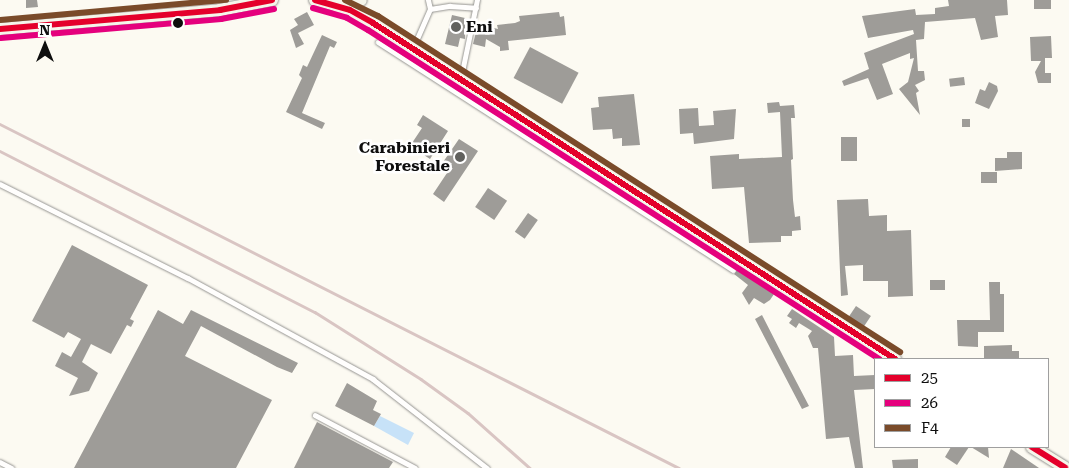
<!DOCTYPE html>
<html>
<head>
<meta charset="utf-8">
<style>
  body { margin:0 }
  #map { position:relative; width:1069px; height:468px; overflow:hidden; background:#fcfaf2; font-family:"Roboto Serif",serif }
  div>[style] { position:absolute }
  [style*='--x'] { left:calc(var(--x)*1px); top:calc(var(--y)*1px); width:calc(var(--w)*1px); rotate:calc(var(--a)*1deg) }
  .water>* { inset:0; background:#c7e2f8 }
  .building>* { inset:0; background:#9e9c98; transform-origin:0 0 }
  .roads { filter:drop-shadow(0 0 1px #959491) drop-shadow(0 0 1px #959491) }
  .lane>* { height:4.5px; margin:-2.25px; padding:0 2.25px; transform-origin:2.25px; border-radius:2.25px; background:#fffefd }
  .secondary>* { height:12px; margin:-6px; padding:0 6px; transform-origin:6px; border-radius:6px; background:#f5f5ea }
  .rail>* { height:2.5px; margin:-1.25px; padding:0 1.25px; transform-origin:1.25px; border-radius:1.25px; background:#d9c5c3 }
  .bus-1>* { height:6px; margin:-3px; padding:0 3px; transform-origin:3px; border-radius:3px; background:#e4002b }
  .bus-2>* { height:6px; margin:-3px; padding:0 3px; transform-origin:3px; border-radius:3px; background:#e5007d }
  .bus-3>* { height:6px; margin:-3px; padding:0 3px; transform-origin:3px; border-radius:3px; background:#7a4b2a }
  .dots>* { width:14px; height:14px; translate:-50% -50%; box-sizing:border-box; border:2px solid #fff; border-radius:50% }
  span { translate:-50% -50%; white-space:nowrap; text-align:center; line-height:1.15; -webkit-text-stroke:5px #fff; paint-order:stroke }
  .poi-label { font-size:16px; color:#0e0e0e; font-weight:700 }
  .left { translate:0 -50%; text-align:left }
  .right { translate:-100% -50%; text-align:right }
  .legend { position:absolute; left:874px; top:358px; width:175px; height:90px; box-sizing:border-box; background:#fff; border:1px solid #9f9f9f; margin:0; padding:6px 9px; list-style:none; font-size:15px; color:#0e0e0e }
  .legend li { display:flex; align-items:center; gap:10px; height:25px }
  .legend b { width:25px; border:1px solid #9f9f9f }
  .north { position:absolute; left:20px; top:20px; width:50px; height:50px; -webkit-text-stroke:4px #fff; paint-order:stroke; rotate:0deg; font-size:14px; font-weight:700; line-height:20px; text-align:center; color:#0e0e0e }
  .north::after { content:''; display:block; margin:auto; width:18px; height:22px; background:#0e0e0e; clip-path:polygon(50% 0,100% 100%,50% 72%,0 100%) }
</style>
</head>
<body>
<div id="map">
  <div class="water">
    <i style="clip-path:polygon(380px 416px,414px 433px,408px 445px,374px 426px)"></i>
  </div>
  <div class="building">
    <i style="clip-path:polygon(26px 0,37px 0,38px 7px,26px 8px)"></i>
    <i style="clip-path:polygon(948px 0,1007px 0,1008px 15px,995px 16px,998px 37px,981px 40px,975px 18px,925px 22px,924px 39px,916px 40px,918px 71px,924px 71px,925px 80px,915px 85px,919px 91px,916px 93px,920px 115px,899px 89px,908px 82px,914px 58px,910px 59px,910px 53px,882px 64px,893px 94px,877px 100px,868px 78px,844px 86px,842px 81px,869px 69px,864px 53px,914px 34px,913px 30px,868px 38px,862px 16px,915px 9px,916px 15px,935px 14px,935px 8px,949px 6px)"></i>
    <i style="left:1034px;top:0;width:17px;height:9px"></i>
    <i style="clip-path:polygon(307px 12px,314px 25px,298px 33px,304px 44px,296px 48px,290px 30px,298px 25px,294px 19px)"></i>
    <i style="clip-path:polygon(559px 12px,560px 17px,564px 16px,566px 35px,508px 41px,509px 50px,500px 51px,500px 47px,486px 39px,485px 47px,473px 44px,478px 24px,498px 29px,497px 25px,515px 23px,520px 21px,519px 16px)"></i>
    <i style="clip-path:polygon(452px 15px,465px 18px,465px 39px,460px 38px,458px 47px,445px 44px)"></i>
    <i style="clip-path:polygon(322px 35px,337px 42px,334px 48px,330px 46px,302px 113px,325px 123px,322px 129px,286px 112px,302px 78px,299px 75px,303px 65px,307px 67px)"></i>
    <i style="clip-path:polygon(1051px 36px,1052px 58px,1045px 58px,1045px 73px,1051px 73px,1051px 83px,1038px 83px,1035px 72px,1041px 61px,1031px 61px,1030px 37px)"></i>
    <i style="left:530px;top:47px;width:55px;height:35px;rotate:28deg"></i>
    <i style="left:964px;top:77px;width:8px;height:15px;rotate:83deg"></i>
    <i style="clip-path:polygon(989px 82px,997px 86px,998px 91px,989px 109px,975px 103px,980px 89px,985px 91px)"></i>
    <i style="clip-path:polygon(634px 94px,640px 145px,622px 146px,622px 138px,613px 139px,612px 129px,593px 130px,591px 108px,599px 107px,598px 97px)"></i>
    <i style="clip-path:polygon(779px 102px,780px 106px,794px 105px,795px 118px,791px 118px,793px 159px,791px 160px,793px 200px,795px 217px,800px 216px,801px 230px,792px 231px,792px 236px,781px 236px,781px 242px,749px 243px,744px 187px,712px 189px,710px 156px,739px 154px,739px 159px,782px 157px,780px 112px,768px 113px,767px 103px)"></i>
    <i style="clip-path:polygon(698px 108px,699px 126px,714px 125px,713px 111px,736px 109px,734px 139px,694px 144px,693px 133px,680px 134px,679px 109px)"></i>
    <i style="clip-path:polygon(423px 115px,448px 131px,430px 159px,410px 146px,422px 128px,417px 125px)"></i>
    <i style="left:962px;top:119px;width:8px;height:8px"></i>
    <i style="left:841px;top:137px;width:16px;height:24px"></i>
    <i style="clip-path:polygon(459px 139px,478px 151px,444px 202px,433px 194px,449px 170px,441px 165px)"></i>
    <i style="clip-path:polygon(1007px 152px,1022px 152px,1022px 169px,995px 171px,995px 158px,1007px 158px)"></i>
    <i style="left:981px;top:172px;width:16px;height:11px"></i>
    <i style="left:488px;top:188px;width:23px;height:23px;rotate:34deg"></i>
    <i style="clip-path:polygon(868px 199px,869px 216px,887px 215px,887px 231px,911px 230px,913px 296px,888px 297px,888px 281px,863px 281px,863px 265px,845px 266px,848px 295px,841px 296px,837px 200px)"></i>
    <i style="left:528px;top:213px;width:12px;height:23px;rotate:35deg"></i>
    <i style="clip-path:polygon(72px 245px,148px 285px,130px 319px,134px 321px,131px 327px,127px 325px,111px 354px,91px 344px,82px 362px,98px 373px,89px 391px,69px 396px,78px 378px,55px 366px,62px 352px,71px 357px,81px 339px,68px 332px,64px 338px,32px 321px)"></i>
    <i style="clip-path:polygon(737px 270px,774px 294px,770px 300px,764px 304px,754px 298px,749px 305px,742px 293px,748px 285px,734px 274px)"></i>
    <i style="left:945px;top:280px;width:10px;height:15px;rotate:90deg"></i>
    <i style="clip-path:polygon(989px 282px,1000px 282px,1000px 294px,1004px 294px,1004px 332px,978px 332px,978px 347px,958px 346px,957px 320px,990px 320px)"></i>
    <i style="left:856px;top:306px;width:18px;height:15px;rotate:34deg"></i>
    <i style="clip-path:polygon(792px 309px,834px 337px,835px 356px,853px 355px,854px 376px,875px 375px,875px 389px,854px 390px,863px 468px,855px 468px,849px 437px,826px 439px,818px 348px,813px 348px,808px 336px,812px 331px,799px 323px,796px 328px,789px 323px,792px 319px,787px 316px)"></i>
    <i style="clip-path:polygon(158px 310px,183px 324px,191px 310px,298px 363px,292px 373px,277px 367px,201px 326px,185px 356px,272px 400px,236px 468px,74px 468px)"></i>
    <i style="clip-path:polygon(762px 315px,784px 358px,809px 406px,802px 409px,755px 319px)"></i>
    <i style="clip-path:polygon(1012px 345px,1012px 351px,1019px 351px,1019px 359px,984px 359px,984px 346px)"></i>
    <i style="clip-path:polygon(347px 383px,377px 401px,373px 410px,381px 414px,374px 426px,335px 406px)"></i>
    <i style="clip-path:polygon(317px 422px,393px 462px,389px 468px,294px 468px)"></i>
    <i style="clip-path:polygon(951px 447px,969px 447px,957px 465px,945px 457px)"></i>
    <i style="clip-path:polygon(971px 447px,988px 447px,989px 458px)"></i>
    <i style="clip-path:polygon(1011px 449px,1017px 453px,1039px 468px,1003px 468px)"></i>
    <i style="clip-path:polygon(918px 459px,918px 468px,893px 468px,892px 460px)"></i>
  </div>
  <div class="roads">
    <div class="lane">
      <i style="--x:430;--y:9;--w:20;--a:-9"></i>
      <i style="--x:450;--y:6;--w:26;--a:4"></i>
      <i style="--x:378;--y:42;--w:422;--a:32.7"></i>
      <i style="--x:413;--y:48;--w:43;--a:-66.4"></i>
      <i style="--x:430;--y:9;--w:9;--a:-103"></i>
      <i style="--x:461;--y:77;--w:79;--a:-78.3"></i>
      <i style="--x:0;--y:184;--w:210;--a:26.6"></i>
      <i style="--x:188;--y:278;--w:211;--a:28.6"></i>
      <i style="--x:373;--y:379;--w:145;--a:38"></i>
      <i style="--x:315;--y:415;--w:113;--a:27.9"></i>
      <i style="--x:0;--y:462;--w:13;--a:27"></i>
    </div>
    <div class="secondary">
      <i style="--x:315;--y:0;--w:18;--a:13"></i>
      <i style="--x:333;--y:4;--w:28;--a:-8"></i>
      <i style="--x:333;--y:4;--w:44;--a:25.4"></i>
      <i style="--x:373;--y:23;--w:621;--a:32.77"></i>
      <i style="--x:0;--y:29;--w:221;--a:-4.9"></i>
      <i style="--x:220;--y:10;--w:53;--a:-10.9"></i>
      <i style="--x:1032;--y:447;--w:39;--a:32"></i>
    </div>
  </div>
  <div class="rail">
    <i style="--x:0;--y:124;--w:761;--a:26.87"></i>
    <i style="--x:0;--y:151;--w:354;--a:27.1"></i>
    <i style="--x:315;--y:312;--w:125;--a:32.3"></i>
    <i style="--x:421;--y:379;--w:58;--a:35.9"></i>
    <i style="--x:468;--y:413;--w:83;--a:41.6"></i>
  </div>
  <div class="bus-1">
    <i style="--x:315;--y:0;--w:36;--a:16"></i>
    <i style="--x:350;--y:10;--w:26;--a:29"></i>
    <i style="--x:373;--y:23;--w:621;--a:32.77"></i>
    <i style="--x:0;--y:29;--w:221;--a:-4.9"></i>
    <i style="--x:220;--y:10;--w:53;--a:-10.9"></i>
    <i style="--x:1032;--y:447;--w:39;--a:32"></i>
  </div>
  <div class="bus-2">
    <i style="--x:313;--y:8;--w:35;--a:16"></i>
    <i style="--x:347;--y:18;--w:24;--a:30"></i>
    <i style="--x:368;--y:30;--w:608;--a:32.77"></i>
    <i style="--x:1;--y:38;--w:221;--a:-4.9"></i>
    <i style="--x:221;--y:19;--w:54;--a:-10.7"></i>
  </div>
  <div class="bus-3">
    <i style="--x:345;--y:0;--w:37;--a:26"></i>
    <i style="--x:378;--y:16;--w:621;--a:32.77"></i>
    <i style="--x:0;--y:20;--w:227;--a:-5.1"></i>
  </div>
  <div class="dots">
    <i style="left:178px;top:23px;background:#0e0e0e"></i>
    <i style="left:456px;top:27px;background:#61615e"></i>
    <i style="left:460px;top:157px;background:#61615e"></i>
  </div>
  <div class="poi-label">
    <span class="left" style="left:466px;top:27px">Eni</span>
    <span class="right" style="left:450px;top:157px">Carabinieri<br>Forestale</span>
  </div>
  <ul class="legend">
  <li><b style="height:6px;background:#e4002b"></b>25</li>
  <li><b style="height:6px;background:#e5007d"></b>26</li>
  <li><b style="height:6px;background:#7a4b2a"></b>F4</li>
  </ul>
  <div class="north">N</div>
</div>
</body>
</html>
